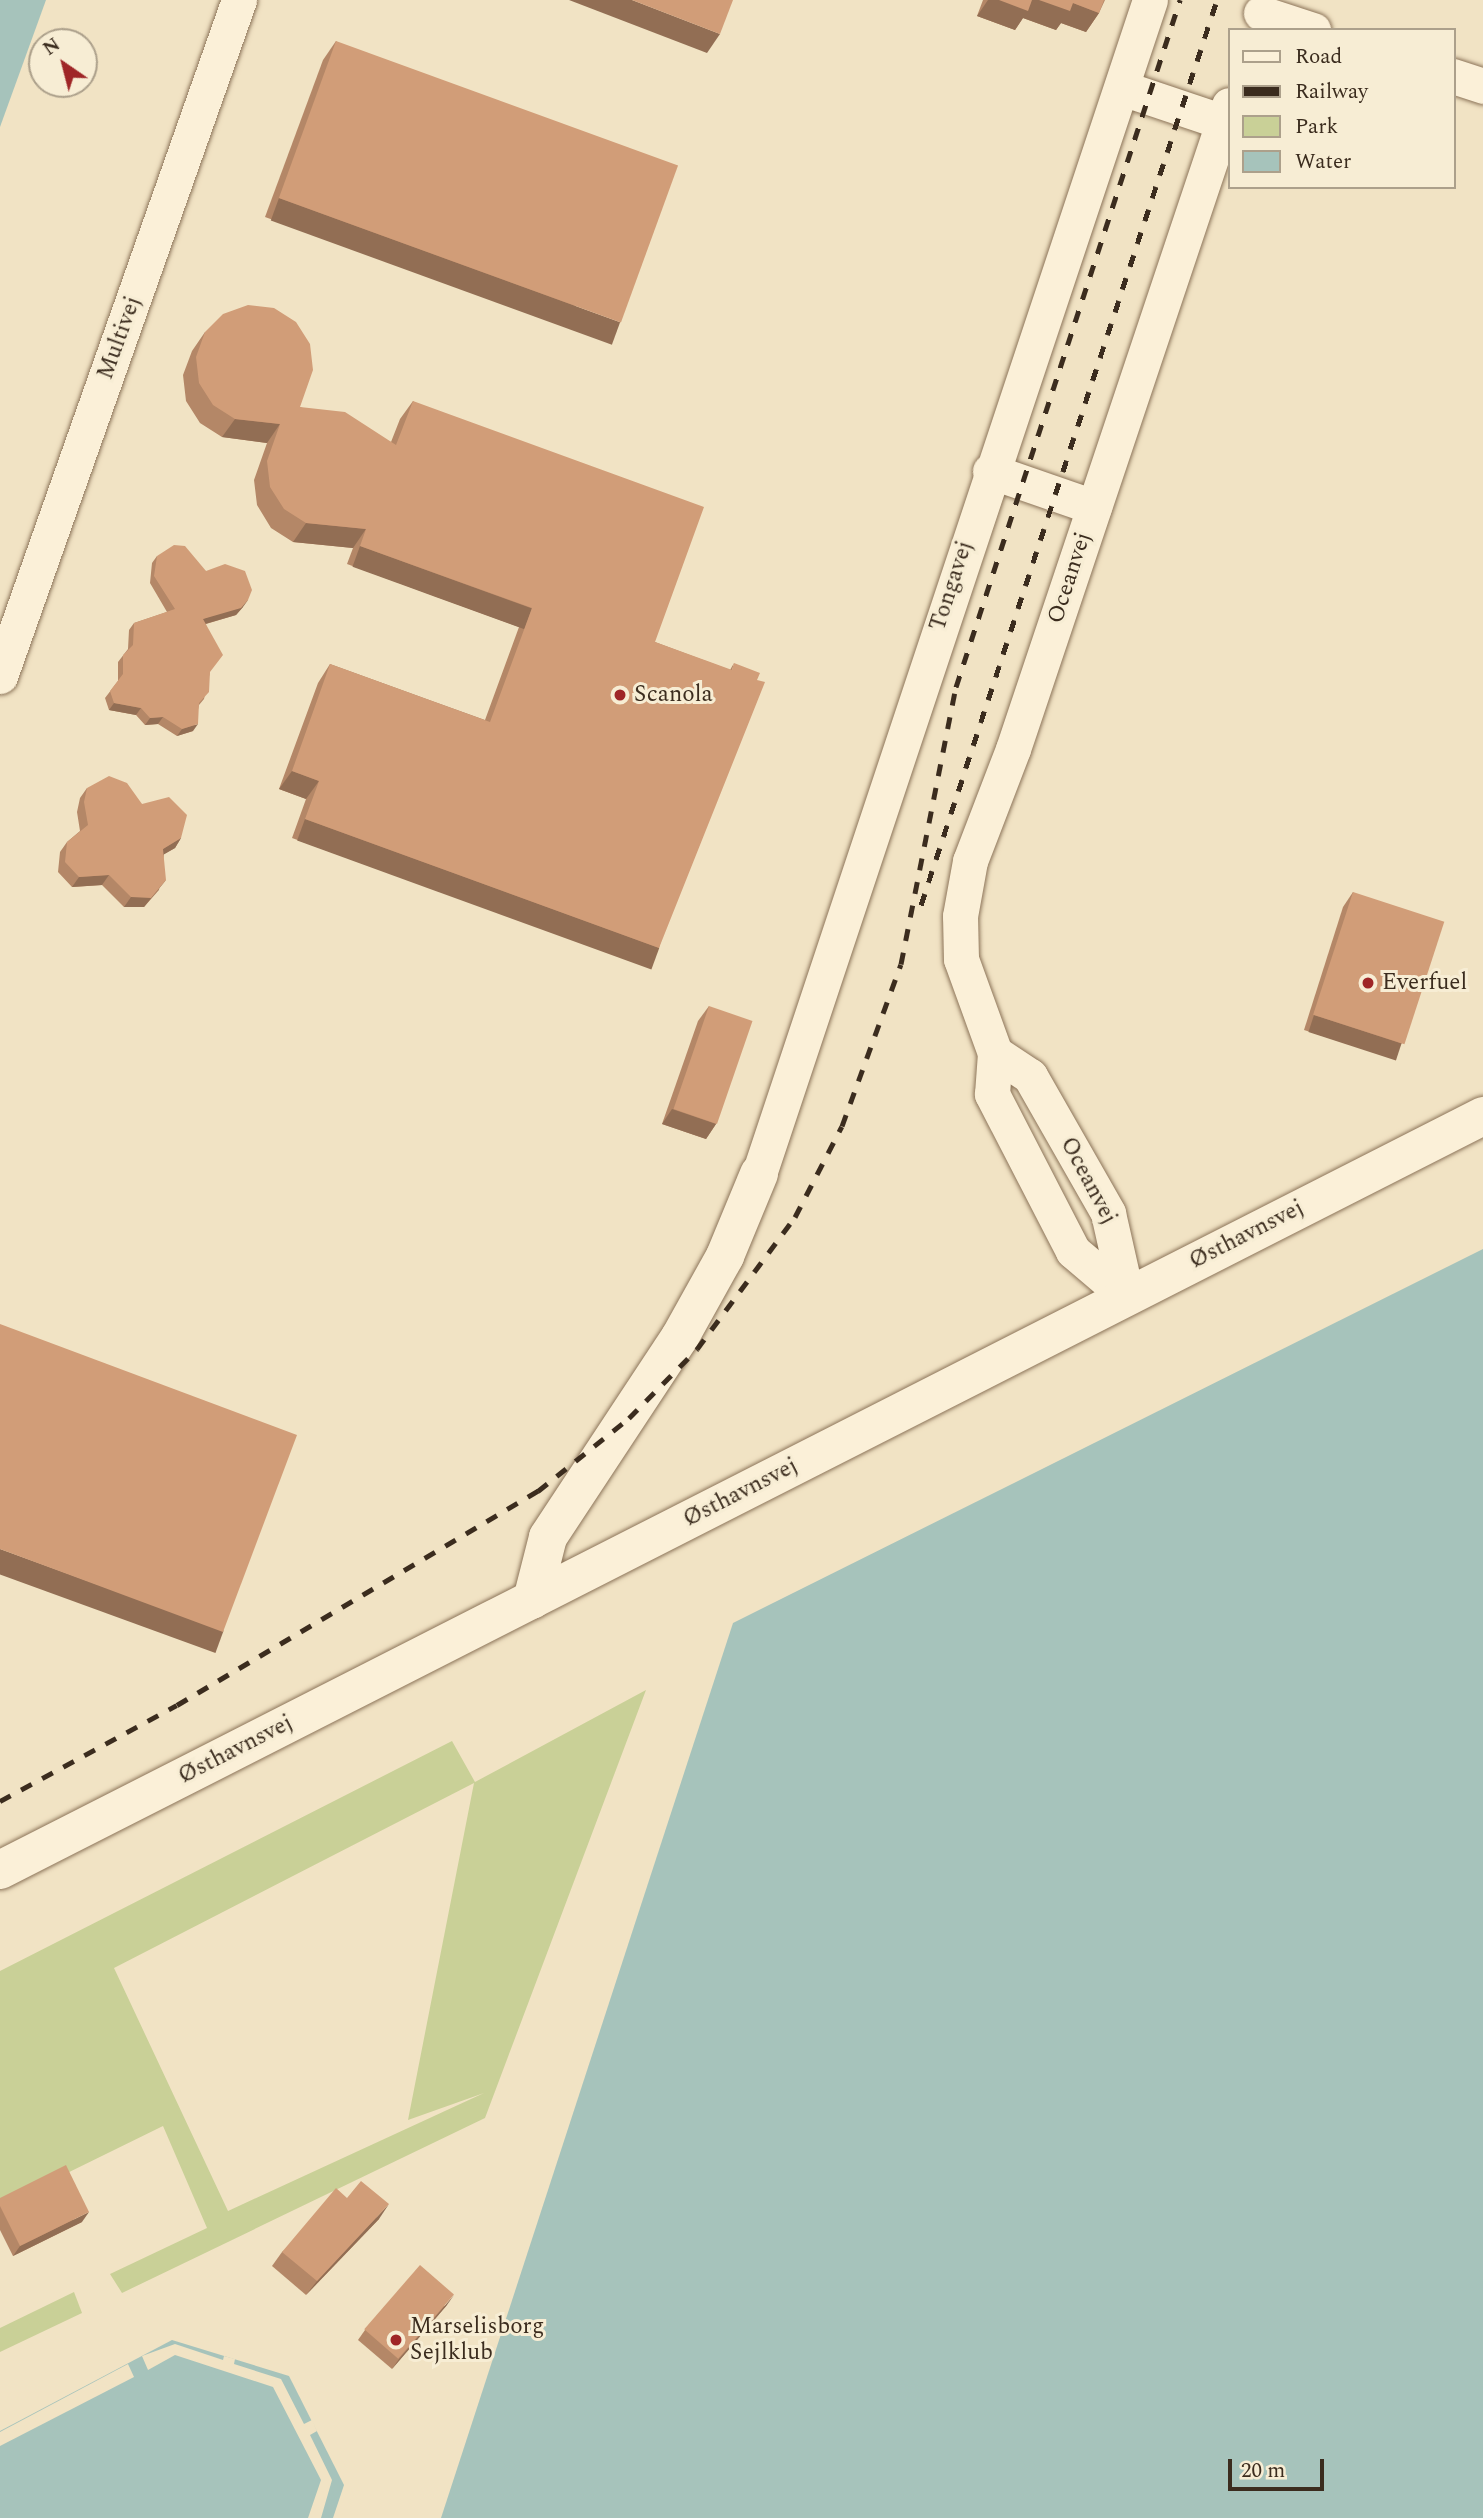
<!DOCTYPE html>
<html>
<head>
<meta charset="utf-8">
<style>
  body { margin:0 }
  #map { position:relative; width:1483px; height:2518px; overflow:hidden; background:#f1e3c4; font-family:Spectral,serif }
  div>[style] { position:absolute }
  [style*='--x'] { left:calc(var(--x)*1px); top:calc(var(--y)*1px); width:calc(var(--w)*1px); rotate:calc(var(--a)*1deg) }
  .green>* { inset:0; background:#c9d097 }
  .water>* { inset:0; background:#a6c3bb }
  .pier>* { inset:0; background:#f1e3c4 }
  .roads { filter:drop-shadow(0 0 2px #8c7459) drop-shadow(0 0 2px #8c7459) }
  .minor>* { height:35px; margin:-17.5px; padding:0 17.5px; transform-origin:17.5px; border-radius:17.5px; background:#fbf0d8 }
  .tertiary>* { height:38px; margin:-19px; padding:0 19px; transform-origin:19px; border-radius:19px; background:#fbf0d8 }
  .rail>* { height:5px; margin-top:-2.5px; transform-origin:0; background:repeating-linear-gradient(90deg,#3b2c1e 0 12px,transparent 0 24px) }
  .wall>* { inset:0; background:#b48767 }
  .shaded-wall>* { inset:0; background:#926e54; transform-origin:0 0 }
  .building>* { inset:0; background:#d19d78; transform-origin:0 0 }
  .dots>* { width:19px; height:19px; translate:-50% -50%; box-sizing:border-box; border:4px solid #f7edd4; border-radius:50% }
  span { translate:-50% -50%; white-space:nowrap; text-align:center; line-height:1.15; -webkit-text-stroke:6px #f7edd4; paint-order:stroke }
  .street-label { font-size:23px; color:#3b2c1e }
  .poi-label { font-size:23px; color:#3b2c1e }
  .left { translate:0 -50%; text-align:left }
  .legend { position:absolute; left:1228px; top:28px; width:228px; height:161px; box-sizing:border-box; background:#f7edd4; border:2px solid #aca08b; margin:0; padding:9px 12px; list-style:none; font-size:21px; color:#3b2c1e }
  .legend li { display:flex; align-items:center; gap:14px; height:35px }
  .legend b { width:35px; border:2px solid #aca08b }
  .north { position:absolute; left:28px; top:28px; width:70px; height:70px; box-sizing:border-box; background:#f7edd4; border:2px solid #aca08b; border-radius:50%; rotate:325deg; font-size:19px; font-weight:700; line-height:28px; text-align:center; color:#3b2c1e }
  .north::after { content:''; display:block; margin:auto; width:24px; height:32px; background:#9f2627; clip-path:polygon(50% 0,100% 100%,50% 72%,0 100%) }
  .scale { position:absolute; left:1228px; top:2459px; width:96px; height:32px; box-sizing:border-box; border:4px solid #3b2c1e; border-top:0; padding-left:9px; font-size:21px; line-height:24px; white-space:nowrap; color:#3b2c1e; -webkit-text-stroke:5px #f7edd4; paint-order:stroke }
</style>
</head>
<body>
<div id="map">
  <div class="green">
    <i style="clip-path:polygon(evenodd,646px 1690px,485px 2118px,122px 2293px,110px 2274px,207px 2228px,163px 2126px,0 2206px,0 1971px,452px 1741px,475px 1782px,646px 1690px,474px 1783px,408px 2120px,484px 2093px,228px 2211px,114px 1968px,474px 1783px)"></i>
    <i style="clip-path:polygon(74px 2292px,82px 2313px,0 2352px,0 2328px)"></i>
  </div>
  <div class="water">
    <i style="clip-path:polygon(0 0,46px 0,0 127px)"></i>
    <i style="clip-path:polygon(1483px 1249px,1483px 2518px,441px 2518px,733px 1623px)"></i>
    <i style="clip-path:polygon(172px 2340px,289px 2376px,344px 2485px,333px 2518px,0 2518px,0 2431px)"></i>
  </div>
  <div class="pier">
    <i style="clip-path:polygon(175px 2344px,223px 2360px,224px 2356px,235px 2359px,234px 2364px,281px 2379px,304px 2424px,312px 2420px,317px 2431px,310px 2435px,332px 2480px,321px 2518px,308px 2518px,321px 2480px,273px 2387px,175px 2355px,148px 2370px,142px 2356px)"></i>
    <i style="clip-path:polygon(128px 2364px,134px 2377px,0 2446px,0 2432px)"></i>
  </div>
  <div class="roads">
    <div class="minor">
      <i style="--x:1261;--y:13;--w:55;--a:18.1"></i>
      <i style="--x:1453;--y:76;--w:32;--a:18"></i>
      <i style="--x:1122;--y:88;--w:107;--a:18.6"></i>
      <i style="--x:990;--y:471;--w:110;--a:19.1"></i>
      <i style="--x:0;--y:676;--w:717;--a:-70.53"></i>
      <i style="--x:995;--y:1053;--w:42;--a:33.3"></i>
      <i style="--x:1030;--y:1076;--w:158;--a:60.3"></i>
      <i style="--x:1108;--y:1213;--w:86;--a:77.3"></i>
      <i style="--x:759;--y:1174;--w:1237;--a:-71.58"></i>
      <i style="--x:1127;--y:1297;--w:71;--a:-139.6"></i>
      <i style="--x:1073;--y:1251;--w:177;--a:-117.3"></i>
      <i style="--x:992;--y:1094;--w:41;--a:-85.8"></i>
      <i style="--x:995;--y:1053;--w:100;--a:-109.9"></i>
      <i style="--x:961;--y:959;--w:43;--a:-91.3"></i>
      <i style="--x:960;--y:916;--w:56;--a:-79.7"></i>
      <i style="--x:970;--y:861;--w:120;--a:-69"></i>
      <i style="--x:1013;--y:749;--w:679;--a:-71.46"></i>
    </div>
    <div class="tertiary">
      <i style="--x:532;--y:1600;--w:65;--a:-75.7"></i>
      <i style="--x:548;--y:1537;--w:240;--a:-56.6"></i>
      <i style="--x:680;--y:1337;--w:93;--a:-60.9"></i>
      <i style="--x:725;--y:1256;--w:89;--a:-67.5"></i>
      <i style="--x:0;--y:1870;--w:1664;--a:-26.95"></i>
    </div>
  </div>
  <div class="rail">
    <i style="--x:921;--y:905;--w:952;--a:-71.89"></i>
    <i style="--x:0;--y:1801;--w:201;--a:-28.5"></i>
    <i style="--x:177;--y:1705;--w:420;--a:-30.7"></i>
    <i style="--x:538;--y:1491;--w:117;--a:-38.7"></i>
    <i style="--x:629;--y:1418;--w:97;--a:-45.4"></i>
    <i style="--x:697;--y:1349;--w:164;--a:-53.4"></i>
    <i style="--x:795;--y:1217;--w:102;--a:-62.7"></i>
    <i style="--x:842;--y:1126;--w:172;--a:-70"></i>
    <i style="--x:901;--y:964;--w:282;--a:-78.8"></i>
    <i style="--x:956;--y:687;--w:723;--a:-71.94"></i>
  </div>
  <div class="wall">
    <i style="clip-path:polygon(983px 0,1105px 0,1099px 13px,1086px 32px,1061px 23px,1056px 30px,1023px 18px,1015px 30px,977px 16px)"></i>
    <i style="clip-path:polygon(336px 41px,607px 341px,265px 217px,323px 60px)"></i>
    <i style="clip-path:polygon(205px 332px,300px 407px,391px 442px,400px 419px,413px 401px,655px 642px,730px 670px,734px 663px,659px 948px,646px 966px,292px 838px,306px 799px,279px 789px,318px 683px,330px 664px,485px 720px,519px 627px,347px 564px,353px 548px,293px 542px,271px 528px,257px 505px,254px 480px,267px 443px,222px 437px,200px 423px,186px 401px,183px 375px,192px 351px)"></i>
    <i style="clip-path:polygon(157px 556px,206px 571px,243px 607px,236px 615px,206px 624px,210px 672px,204px 699px,199px 705px,193px 731px,177px 736px,158px 724px,145px 725px,136px 715px,109px 710px,105px 698px,118px 681px,118px 662px,128px 649px,129px 630px,134px 623px,167px 612px,150px 583px,152px 563px)"></i>
    <i style="clip-path:polygon(87px 788px,142px 804px,181px 838px,175px 848px,164px 854px,159px 890px,144px 907px,124px 907px,102px 885px,72px 887px,58px 872px,60px 852px,67px 842px,80px 831px,77px 812px,80px 798px)"></i>
    <i style="clip-path:polygon(1353px 892px,1402px 1043px,1392px 1058px,1304px 1030px,1343px 907px)"></i>
    <i style="clip-path:polygon(709px 1006px,716px 1124px,706px 1139px,662px 1124px,698px 1021px)"></i>
    <i style="clip-path:polygon(0 2198px,82px 2222px,13px 2256px,0 2230px)"></i>
    <i style="clip-path:polygon(347px 2198px,379px 2219px,306px 2295px,272px 2266px,282px 2252px)"></i>
    <i style="clip-path:polygon(447px 2305px,392px 2369px,358px 2340px,365px 2330px)"></i>
  </div>
  <div class="shaded-wall">
    <i style="clip-path:polygon(569px 0,632px 0,720px 34px,707px 53px)"></i>
    <i style="clip-path:polygon(988px 0,1039px 0,1073px 3px,1099px 13px,1086px 32px,1061px 23px,1056px 30px,1023px 18px,1015px 30px,977px 16px)"></i>
    <i style="left:279px;top:198px;width:363px;height:24px;rotate:20deg"></i>
    <i style="clip-path:polygon(235px 419px,280px 424px,267px 443px,222px 437px)"></i>
    <i style="clip-path:polygon(306px 523px,366px 529px,353px 548px,293px 542px)"></i>
    <i style="left:360px;top:546px;width:183px;height:22px;rotate:20deg"></i>
    <i style="clip-path:polygon(248px 600px,243px 607px,236px 615px,198px 626px,203px 619px)"></i>
    <i style="clip-path:polygon(114px 703px,141px 708px,136px 715px,109px 710px)"></i>
    <i style="clip-path:polygon(163px 717px,158px 724px,145px 725px,150px 718px)"></i>
    <i style="clip-path:polygon(198px 724px,193px 731px,177px 736px,182px 729px)"></i>
    <i style="clip-path:polygon(292px 771px,319px 781px,306px 799px,279px 789px)"></i>
    <i style="left:305px;top:819px;width:377px;height:23px;rotate:20deg"></i>
    <i style="clip-path:polygon(181px 838px,175px 848px,156px 859px,163px 849px)"></i>
    <i style="clip-path:polygon(109px 875px,102px 885px,72px 887px,79px 877px)"></i>
    <i style="clip-path:polygon(166px 880px,144px 907px,124px 907px,131px 897px)"></i>
    <i style="left:1314px;top:1015px;width:92px;height:18px;rotate:18deg"></i>
    <i style="clip-path:polygon(672px 1109px,716px 1124px,706px 1139px,662px 1124px)"></i>
    <i style="left:0;top:1549px;width:238px;height:24px;rotate:20deg"></i>
    <i style="clip-path:polygon(389px 2204px,379px 2219px,306px 2295px,317px 2281px)"></i>
    <i style="clip-path:polygon(89px 2212px,82px 2222px,13px 2256px,20px 2246px)"></i>
    <i style="clip-path:polygon(454px 2295px,447px 2305px,392px 2369px,399px 2359px)"></i>
  </div>
  <div class="building">
    <i style="clip-path:polygon(632px 0,733px 0,720px 34px)"></i>
    <i style="clip-path:polygon(999px 0,1032px 0,1028px 11px)"></i>
    <i style="clip-path:polygon(1039px 0,1104px 0,1099px 13px,1073px 3px,1070px 11px)"></i>
    <i style="left:336px;top:41px;width:364px;height:167px;rotate:20deg"></i>
    <i style="clip-path:polygon(248px 305px,274px 308px,296px 322px,310px 344px,313px 370px,300px 407px,345px 412px,396px 445px,413px 401px,704px 507px,655px 642px,732px 670px,734px 663px,760px 673px,757px 680px,765px 682px,659px 948px,305px 819px,319px 781px,292px 771px,330px 664px,490px 722px,532px 608px,360px 546px,366px 529px,306px 523px,284px 509px,270px 487px,267px 461px,280px 424px,235px 419px,213px 405px,199px 383px,196px 357px,205px 332px,223px 314px)"></i>
    <i style="clip-path:polygon(174px 545px,185px 546px,206px 571px,225px 564px,245px 571px,252px 590px,248px 600px,241px 608px,203px 619px,223px 655px,210px 672px,209px 692px,199px 703px,198px 724px,182px 729px,163px 717px,150px 718px,141px 708px,114px 703px,110px 691px,123px 674px,123px 655px,133px 645px,134px 623px,175px 609px,154px 576px,157px 556px)"></i>
    <i style="clip-path:polygon(109px 776px,127px 783px,142px 804px,169px 797px,187px 815px,181px 838px,163px 849px,166px 880px,151px 898px,131px 897px,109px 875px,79px 877px,65px 862px,67px 842px,88px 825px,84px 802px,87px 788px)"></i>
    <i style="left:1353px;top:892px;width:96px;height:129px;rotate:18deg"></i>
    <i style="left:709px;top:1006px;width:46px;height:109px;rotate:19deg"></i>
    <i style="clip-path:polygon(0 1324px,297px 1435px,223px 1632px,0 1549px)"></i>
    <i style="clip-path:polygon(66px 2165px,89px 2212px,20px 2246px,0 2206px,0 2198px)"></i>
    <i style="clip-path:polygon(361px 2181px,389px 2204px,317px 2281px,282px 2252px,336px 2188px,347px 2198px)"></i>
    <i style="left:420px;top:2265px;width:45px;height:85px;rotate:41deg"></i>
  </div>
  <div class="dots">
    <i style="left:620px;top:695px;background:#9f2627"></i>
    <i style="left:1368px;top:983px;background:#9f2627"></i>
    <i style="left:396px;top:2340px;background:#9f2627"></i>
  </div>
  <div class="street-label">
    <span style="left:120px;top:338px;rotate:-70deg">Multivej</span>
    <span style="left:1070px;top:578px;rotate:-72deg">Oceanvej</span>
    <span style="left:952px;top:586px;rotate:-72deg">Tongavej</span>
    <span style="left:1088px;top:1181px;rotate:62deg">Oceanvej</span>
    <span style="left:1247px;top:1235px;rotate:-27deg">Østhavnsvej</span>
    <span style="left:741px;top:1493px;rotate:-27deg">Østhavnsvej</span>
    <span style="left:236px;top:1750px;rotate:-27deg">Østhavnsvej</span>
  </div>
  <div class="poi-label">
    <span class="left" style="left:634px;top:695px">Scanola</span>
    <span class="left" style="left:1382px;top:983px">Everfuel</span>
    <span class="left" style="left:410px;top:2340px">Marselisborg<br>Sejlklub</span>
  </div>
  <ul class="legend">
  <li><b style="height:9px;background:#fbf0d8"></b>Road</li>
  <li><b style="height:9px;background:#3b2c1e"></b>Railway</li>
  <li><b style="height:19px;background:#c9d097"></b>Park</li>
  <li><b style="height:19px;background:#a6c3bb"></b>Water</li>
  </ul>
  <div class="north">N</div>
  <div class="scale">20 m</div>
</div>
</body>
</html>
